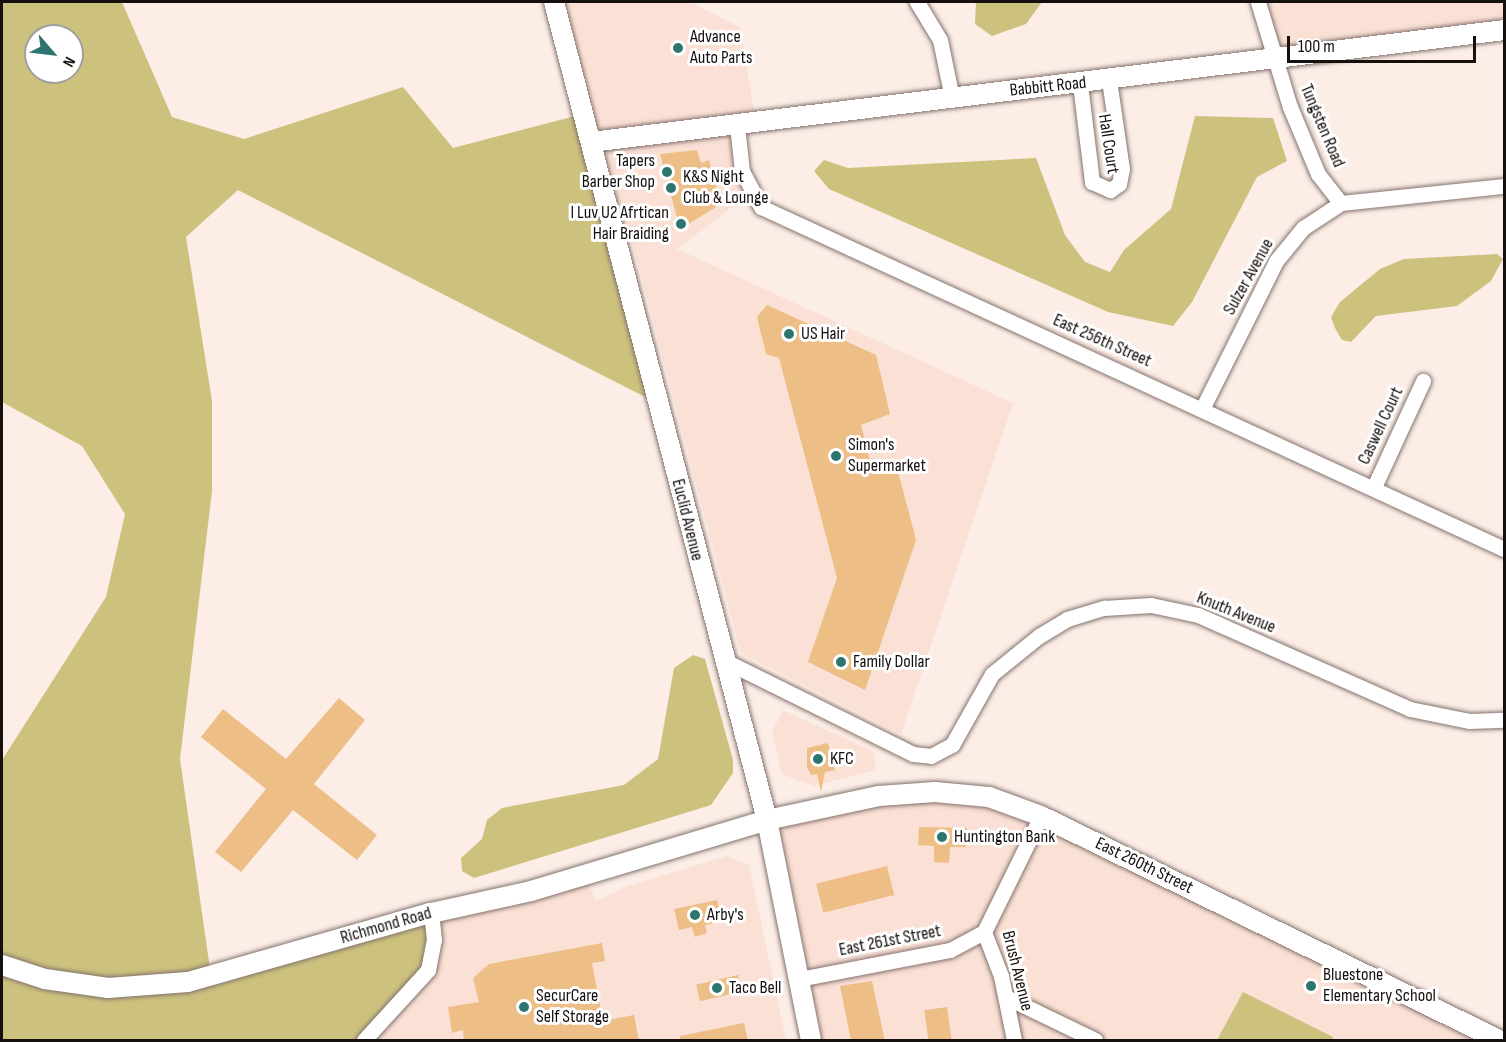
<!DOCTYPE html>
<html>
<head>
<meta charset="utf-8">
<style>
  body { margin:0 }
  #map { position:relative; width:1506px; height:1042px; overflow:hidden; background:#fcede7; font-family:"Sofia Sans Condensed",sans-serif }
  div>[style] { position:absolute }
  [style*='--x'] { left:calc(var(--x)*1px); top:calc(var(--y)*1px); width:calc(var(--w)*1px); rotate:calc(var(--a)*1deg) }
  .built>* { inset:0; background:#fae0d5 }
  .green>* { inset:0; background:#ccc27e }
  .building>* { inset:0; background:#edbe86; transform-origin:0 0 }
  .roads { filter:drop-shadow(0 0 2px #84736d) drop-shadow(0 0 2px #84736d) }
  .minor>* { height:15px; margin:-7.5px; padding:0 7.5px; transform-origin:7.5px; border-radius:7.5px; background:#fff }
  .major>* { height:20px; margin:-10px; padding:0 10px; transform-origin:10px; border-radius:10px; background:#fff }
  .dots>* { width:16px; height:16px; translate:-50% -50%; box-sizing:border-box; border:3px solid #fff; border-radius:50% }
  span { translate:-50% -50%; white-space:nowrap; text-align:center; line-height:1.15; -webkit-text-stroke:6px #fff; paint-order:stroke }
  .poi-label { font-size:18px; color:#150f0d }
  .left { translate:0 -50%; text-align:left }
  .right { translate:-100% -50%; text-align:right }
  .street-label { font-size:18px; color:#150f0d }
  .frame { position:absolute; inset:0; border:3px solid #150f0d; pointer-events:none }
  .north { position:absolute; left:24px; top:24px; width:60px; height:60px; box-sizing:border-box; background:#fff; border:2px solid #a19f9e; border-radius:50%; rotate:118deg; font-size:16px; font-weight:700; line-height:24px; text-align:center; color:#150f0d }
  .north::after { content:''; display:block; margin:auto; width:21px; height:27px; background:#2d756e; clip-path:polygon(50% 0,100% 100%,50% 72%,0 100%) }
  .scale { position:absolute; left:1287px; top:36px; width:189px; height:27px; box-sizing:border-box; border:3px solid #150f0d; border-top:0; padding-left:8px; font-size:18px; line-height:21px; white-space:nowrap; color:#150f0d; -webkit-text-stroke:4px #fff; paint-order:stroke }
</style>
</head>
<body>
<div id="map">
  <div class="built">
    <i style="clip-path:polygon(554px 2px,690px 2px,740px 27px,756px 122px,737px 125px,753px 191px,677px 249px,1013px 403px,901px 734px,741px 653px,631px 237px,616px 240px)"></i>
    <i style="clip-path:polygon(1258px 2px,1504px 2px,1504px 30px,1273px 61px)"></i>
    <i style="clip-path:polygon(783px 710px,874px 752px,876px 770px,814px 786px,782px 774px,772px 732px)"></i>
    <i style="clip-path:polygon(989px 797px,1499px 1040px,811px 1040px,767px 820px,824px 808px)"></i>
    <i style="clip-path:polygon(727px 856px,749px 865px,786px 1040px,364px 1040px,431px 913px,585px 875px,596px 901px,625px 887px)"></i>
  </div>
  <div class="green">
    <i style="clip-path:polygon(evenodd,2px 2px,122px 2px,172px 117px,244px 139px,403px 87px,453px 148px,583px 114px,657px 403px,238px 190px,186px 237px,212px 401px,212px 491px,180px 759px,211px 976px,431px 913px,428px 970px,364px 1040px,2px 1040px,2px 760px,106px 597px,125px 514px,82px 446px,2px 402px,2px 2px,36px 36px,72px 36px,72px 72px,36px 72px,36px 36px)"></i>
    <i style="clip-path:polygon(976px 2px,1042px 2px,1026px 24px,992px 36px,975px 24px)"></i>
    <i style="clip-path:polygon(1195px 116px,1273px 118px,1287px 161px,1257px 177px,1192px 302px,1173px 326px,1108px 312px,829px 189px,814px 171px,824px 160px,848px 168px,1036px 158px,1065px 235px,1085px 262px,1110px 272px,1124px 250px,1171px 209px)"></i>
    <i style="clip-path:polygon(1497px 254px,1503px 259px,1491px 281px,1457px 306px,1376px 316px,1351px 342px,1342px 340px,1335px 328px,1331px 317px,1340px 302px,1380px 269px,1404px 259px)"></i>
    <i style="clip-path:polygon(693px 655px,705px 659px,733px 760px,733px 773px,711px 805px,474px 878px,462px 871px,461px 858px,482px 839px,487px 820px,502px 808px,624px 785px,658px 759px,674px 668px)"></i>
    <i style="clip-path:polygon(1243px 992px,1333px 1037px,1332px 1040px,1217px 1040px)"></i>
  </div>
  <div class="building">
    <i style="clip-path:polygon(697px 150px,701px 163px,709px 160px,721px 204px,680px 229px,660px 154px)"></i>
    <i style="clip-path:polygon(767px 305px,876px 355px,890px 414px,861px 425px,871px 464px,895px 460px,916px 540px,865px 690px,808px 662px,837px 578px,779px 358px,766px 354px,757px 317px)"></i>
    <i style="clip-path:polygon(339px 698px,365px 720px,314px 784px,377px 835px,357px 860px,293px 810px,241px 872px,215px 852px,266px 789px,201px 737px,223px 709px,286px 759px)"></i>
    <i style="clip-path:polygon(828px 743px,835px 770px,825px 772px,821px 792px,817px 774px,811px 775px,807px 767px,807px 748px)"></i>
    <i style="clip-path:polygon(919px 827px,967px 828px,966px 847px,950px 847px,949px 863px,934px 862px,934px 846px,918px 845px)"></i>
    <i style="left:887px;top:866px;width:30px;height:73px;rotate:76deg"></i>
    <i style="clip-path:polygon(717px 900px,723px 921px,705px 925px,707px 933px,695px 937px,692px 927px,679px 930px,674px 909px)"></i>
    <i style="clip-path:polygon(602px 943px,605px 961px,592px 963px,603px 1021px,634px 1015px,639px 1041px,464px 1041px,463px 1030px,452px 1033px,448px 1007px,479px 1002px,473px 978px,489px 964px)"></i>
    <i style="left:738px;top:975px;width:17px;height:43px;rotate:77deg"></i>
    <i style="clip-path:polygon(872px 981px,885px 1041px,851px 1041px,840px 986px)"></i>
    <i style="left:947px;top:1007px;width:34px;height:23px;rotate:82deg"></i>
    <i style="clip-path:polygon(744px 1023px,748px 1041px,680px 1041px,680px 1036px)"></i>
  </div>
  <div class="roads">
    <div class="minor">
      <i style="--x:917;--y:2;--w:44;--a:58.8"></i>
      <i style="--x:940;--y:40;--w:59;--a:78.3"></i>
      <i style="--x:1258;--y:2;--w:110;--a:73.1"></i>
      <i style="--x:1290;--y:107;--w:73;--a:67.3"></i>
      <i style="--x:1318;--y:174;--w:37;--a:52"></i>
      <i style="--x:1080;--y:84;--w:99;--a:83"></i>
      <i style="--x:1092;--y:182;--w:20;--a:24"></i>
      <i style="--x:1110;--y:190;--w:11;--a:-34"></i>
      <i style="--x:1119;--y:184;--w:15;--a:-79"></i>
      <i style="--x:1122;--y:169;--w:90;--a:-98.3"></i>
      <i style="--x:737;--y:125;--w:46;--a:83.8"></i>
      <i style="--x:742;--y:171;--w:41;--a:62.2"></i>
      <i style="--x:761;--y:207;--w:818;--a:24.72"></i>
      <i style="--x:1203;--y:407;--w:163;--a:-63.4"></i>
      <i style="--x:1276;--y:261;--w:43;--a:-50.7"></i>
      <i style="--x:1303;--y:228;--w:45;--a:-33.3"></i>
      <i style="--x:1341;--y:203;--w:164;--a:-6"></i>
      <i style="--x:1374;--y:487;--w:117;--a:-65.2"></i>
      <i style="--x:723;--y:660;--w:212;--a:26.3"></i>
      <i style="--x:913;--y:754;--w:18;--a:6"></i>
      <i style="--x:931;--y:756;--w:24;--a:-28"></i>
      <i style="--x:952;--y:745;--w:81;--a:-60.6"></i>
      <i style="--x:992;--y:674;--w:60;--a:-39"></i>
      <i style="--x:1039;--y:636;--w:33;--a:-31"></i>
      <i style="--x:1067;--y:619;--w:39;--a:-17"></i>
      <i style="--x:1104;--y:608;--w:47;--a:-3.7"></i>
      <i style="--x:1151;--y:605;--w:48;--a:12"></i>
      <i style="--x:1198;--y:615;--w:232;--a:23.9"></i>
      <i style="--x:1410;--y:709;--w:60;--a:11.5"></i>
      <i style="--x:1469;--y:721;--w:35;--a:-2"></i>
      <i style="--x:799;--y:979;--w:154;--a:-10.9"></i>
      <i style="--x:950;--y:950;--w:38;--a:-28"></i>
      <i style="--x:1006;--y:997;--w:99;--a:25.8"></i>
      <i style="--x:364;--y:1040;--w:95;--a:-47.6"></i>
      <i style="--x:428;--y:970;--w:31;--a:-79"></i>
      <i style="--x:434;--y:940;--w:27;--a:-96"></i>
      <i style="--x:1014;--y:1040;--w:65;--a:-101.5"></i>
      <i style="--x:1001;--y:976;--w:47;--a:-111.1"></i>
      <i style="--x:984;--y:932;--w:129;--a:-63.8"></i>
    </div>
    <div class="major">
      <i style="--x:554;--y:2;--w:845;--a:75.4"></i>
      <i style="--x:767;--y:820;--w:224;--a:78.7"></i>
      <i style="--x:591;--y:142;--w:920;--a:-6.99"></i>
      <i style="--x:2;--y:965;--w:45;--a:18"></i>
      <i style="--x:45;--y:979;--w:64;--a:8.1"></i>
      <i style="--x:108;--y:988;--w:80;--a:-4.3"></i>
      <i style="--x:188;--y:982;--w:253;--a:-15.9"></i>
      <i style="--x:431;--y:913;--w:102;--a:-12.4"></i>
      <i style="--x:531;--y:891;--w:246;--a:-16.7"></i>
      <i style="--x:767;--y:820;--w:115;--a:-12.1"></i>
      <i style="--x:879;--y:796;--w:56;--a:-4.1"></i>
      <i style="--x:935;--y:792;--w:54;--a:5.3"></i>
      <i style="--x:989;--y:797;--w:55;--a:20.1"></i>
      <i style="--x:1041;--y:816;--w:510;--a:26.06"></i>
    </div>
  </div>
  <div class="dots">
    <i style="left:678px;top:48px;background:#2d756e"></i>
    <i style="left:667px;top:172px;background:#2d756e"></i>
    <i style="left:671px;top:188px;background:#2d756e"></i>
    <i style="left:681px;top:224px;background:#2d756e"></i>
    <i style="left:789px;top:334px;background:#2d756e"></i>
    <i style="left:836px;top:456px;background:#2d756e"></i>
    <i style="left:841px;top:662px;background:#2d756e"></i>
    <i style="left:818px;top:759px;background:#2d756e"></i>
    <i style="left:942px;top:837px;background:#2d756e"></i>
    <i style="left:695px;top:915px;background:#2d756e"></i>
    <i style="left:1311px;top:986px;background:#2d756e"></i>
    <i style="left:717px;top:988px;background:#2d756e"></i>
    <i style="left:524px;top:1007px;background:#2d756e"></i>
  </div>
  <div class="poi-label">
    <span class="left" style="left:690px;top:48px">Advance<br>Auto Parts</span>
    <span class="right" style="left:655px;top:172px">Tapers<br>Barber Shop</span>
    <span class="left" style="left:683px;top:188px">K&amp;S Night<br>Club &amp; Lounge</span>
    <span class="right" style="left:669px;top:224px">I Luv U2 Afrtican<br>Hair Braiding</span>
    <span class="left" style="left:801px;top:334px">US Hair</span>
    <span class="left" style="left:848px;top:456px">Simon's<br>Supermarket</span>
    <span class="left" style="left:853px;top:662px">Family Dollar</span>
    <span class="left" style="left:830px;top:759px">KFC</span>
    <span class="left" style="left:954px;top:837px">Huntington Bank</span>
    <span class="left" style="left:707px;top:915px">Arby's</span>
    <span class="left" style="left:1323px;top:986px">Bluestone<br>Elementary School</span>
    <span class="left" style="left:729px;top:988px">Taco Bell</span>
    <span class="left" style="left:536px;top:1007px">SecurCare<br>Self Storage</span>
  </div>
  <div class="street-label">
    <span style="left:1048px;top:87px;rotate:-6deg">Babbitt Road</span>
    <span style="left:1322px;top:126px;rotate:67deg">Tungsten Road</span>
    <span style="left:1108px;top:144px;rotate:81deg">Hall Court</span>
    <span style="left:1249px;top:277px;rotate:-61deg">Sulzer Avenue</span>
    <span style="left:1102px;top:341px;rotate:24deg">East 256th Street</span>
    <span style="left:1381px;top:426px;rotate:-65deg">Caswell Court</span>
    <span style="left:687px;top:520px;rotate:76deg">Euclid Avenue</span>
    <span style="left:1236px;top:613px;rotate:22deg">Knuth Avenue</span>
    <span style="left:1144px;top:866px;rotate:26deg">East 260th Street</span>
    <span style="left:386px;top:926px;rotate:-16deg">Richmond Road</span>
    <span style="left:890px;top:941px;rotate:-11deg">East 261st Street</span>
    <span style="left:1017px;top:971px;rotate:76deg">Brush Avenue</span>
  </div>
  <div class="frame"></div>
  <div class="north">N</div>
  <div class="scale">100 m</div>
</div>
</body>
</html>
